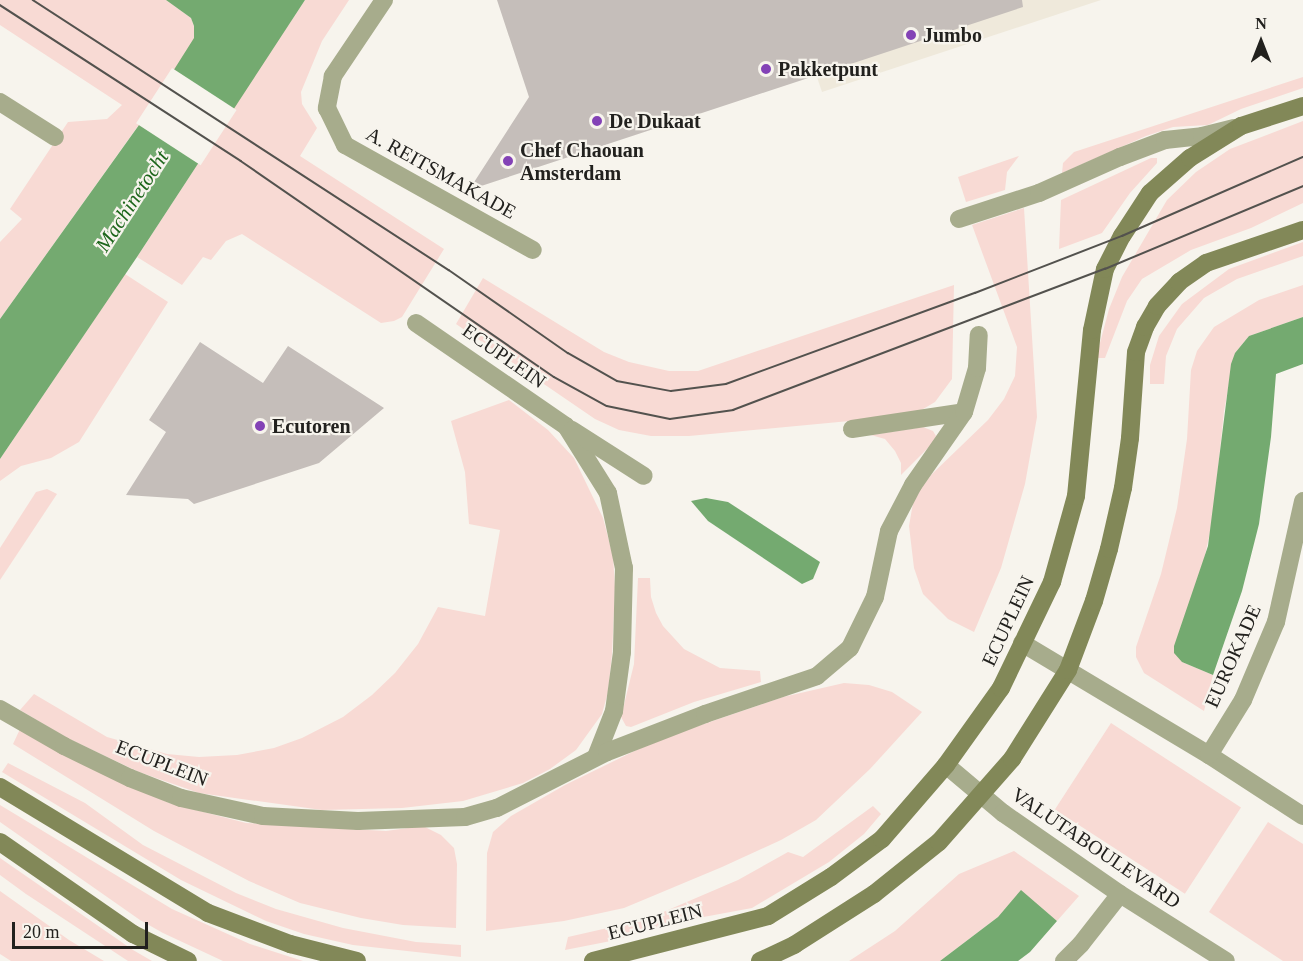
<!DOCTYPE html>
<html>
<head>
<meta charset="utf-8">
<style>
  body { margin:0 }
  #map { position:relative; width:1303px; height:961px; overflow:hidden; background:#f7f4ed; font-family:"Times New Roman",serif }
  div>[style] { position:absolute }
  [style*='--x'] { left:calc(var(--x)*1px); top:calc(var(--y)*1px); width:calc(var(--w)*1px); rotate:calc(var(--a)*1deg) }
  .built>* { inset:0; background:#efe9db }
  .green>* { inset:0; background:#f8dad4; transform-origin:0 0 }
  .water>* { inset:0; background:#74aa70 }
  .pier>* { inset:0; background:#f7f4ed; transform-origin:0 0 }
  .building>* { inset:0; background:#c5beba }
  .service>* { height:18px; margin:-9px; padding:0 9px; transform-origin:9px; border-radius:9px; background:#a7ac8c }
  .pedestrian>* { height:18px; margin:-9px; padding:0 9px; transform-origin:9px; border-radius:9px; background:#a7ac8c }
  .minor>* { height:18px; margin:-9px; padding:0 9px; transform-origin:9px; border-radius:9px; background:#a7ac8c }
  .secondary>* { height:18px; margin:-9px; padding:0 9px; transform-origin:9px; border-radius:9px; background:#828858 }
  .tram>* { height:1.5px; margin:-0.75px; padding:0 0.75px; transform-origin:0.75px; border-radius:0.75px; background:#53524e }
  .dots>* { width:16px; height:16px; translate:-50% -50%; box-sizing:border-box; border:3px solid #f7f4ed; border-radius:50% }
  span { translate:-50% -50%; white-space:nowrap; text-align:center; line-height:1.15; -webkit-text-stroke:4.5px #f7f4ed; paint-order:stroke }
  .poi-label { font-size:20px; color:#22211e; font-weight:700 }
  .left { translate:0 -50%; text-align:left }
  .street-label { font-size:20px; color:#22211e }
  .water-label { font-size:21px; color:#1d661b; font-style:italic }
  .north { position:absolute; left:1231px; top:12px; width:60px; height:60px; -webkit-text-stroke:4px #f7f4ed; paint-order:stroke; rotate:0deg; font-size:16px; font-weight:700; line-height:24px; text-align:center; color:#22211e }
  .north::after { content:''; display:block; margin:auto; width:21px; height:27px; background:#22211e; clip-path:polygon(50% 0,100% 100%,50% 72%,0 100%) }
  .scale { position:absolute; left:12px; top:922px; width:136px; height:27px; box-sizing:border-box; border:3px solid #22211e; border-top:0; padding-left:8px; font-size:18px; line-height:21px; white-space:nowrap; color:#22211e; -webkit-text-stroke:4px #f7f4ed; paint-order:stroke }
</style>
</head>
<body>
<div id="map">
  <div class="built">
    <i style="clip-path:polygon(791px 0,1101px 0,822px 92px)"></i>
  </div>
  <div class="green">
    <i style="clip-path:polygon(0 0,166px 0,191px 18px,194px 26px,194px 37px,233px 108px,305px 0,349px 0,322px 41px,301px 92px,302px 104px,317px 128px,300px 156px,444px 249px,402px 317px,394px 321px,381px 323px,242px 234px,226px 241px,211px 260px,203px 257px,182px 285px,137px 257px,197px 165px,138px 126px,0 319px,0 242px,22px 219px,10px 209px,68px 122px,107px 119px,122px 105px,0 25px)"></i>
    <i style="clip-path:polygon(1303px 77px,1303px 88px,1241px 109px,1208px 125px,1173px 127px,1146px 136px,1062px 173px,1063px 163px,1074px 152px)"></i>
    <i style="clip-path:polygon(1303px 121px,1303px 203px,1251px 228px,1191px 250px,1142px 279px,1127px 301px,1105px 358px,1096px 358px,1109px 309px,1122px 277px,1167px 200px,1196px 172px,1230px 149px)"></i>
    <i style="clip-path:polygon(1019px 156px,1007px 172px,1005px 190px,966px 202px,958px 177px)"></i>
    <i style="clip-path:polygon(1151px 158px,1157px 158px,1157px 163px,1130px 193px,1102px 233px,1059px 249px,1061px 200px)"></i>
    <i style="clip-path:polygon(1024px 208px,1037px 417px,1025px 484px,1001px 568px,974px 632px,948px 619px,923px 594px,914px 568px,909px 526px,913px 503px,922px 487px,932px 474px,988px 420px,1004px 399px,1015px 376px,1017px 347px,972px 225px)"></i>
    <i style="clip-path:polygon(1303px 242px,1303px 256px,1237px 279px,1204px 298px,1177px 329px,1166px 356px,1164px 384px,1150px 384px,1150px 365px,1159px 336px,1182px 304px,1229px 269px)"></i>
    <i style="clip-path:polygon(125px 274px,168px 302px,79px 442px,51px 458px,21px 466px,0 481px,0 459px)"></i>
    <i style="clip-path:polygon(483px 278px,604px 352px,629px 362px,669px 371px,698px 371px,954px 285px,952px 379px,935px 402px,913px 415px,689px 436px,651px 436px,619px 430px,595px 419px,456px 324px)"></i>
    <i style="clip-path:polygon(1303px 285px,1303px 317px,1249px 336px,1235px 353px,1224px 411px,1213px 518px,1182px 662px,1213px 675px,1204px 711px,1144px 673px,1136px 657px,1136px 647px,1161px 574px,1177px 508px,1187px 439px,1191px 370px,1197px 351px,1214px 327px,1259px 300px)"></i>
    <i style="clip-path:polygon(509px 400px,548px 430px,574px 458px,603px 518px,613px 556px,615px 587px,612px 654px,608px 692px,602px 714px,576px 750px,550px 769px,523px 783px,463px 801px,402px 808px,322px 810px,199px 793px,139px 772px,65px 737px,20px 710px,34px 694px,107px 737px,167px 754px,199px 757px,237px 755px,274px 748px,302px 738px,343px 717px,372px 695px,395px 673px,418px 644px,438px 607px,485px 616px,500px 530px,469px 524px,465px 472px,451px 421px)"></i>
    <i style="clip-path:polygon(923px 427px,933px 431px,936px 436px,933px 443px,901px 475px,901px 463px,895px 451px,885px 439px,871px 435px)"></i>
    <i style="clip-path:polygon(47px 489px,57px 494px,0 580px,0 548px,36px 492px)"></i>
    <i style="clip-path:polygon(638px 578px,650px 578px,651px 597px,656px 613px,663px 626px,684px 649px,720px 668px,760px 671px,761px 682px,694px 702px,631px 727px,626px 726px,621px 717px,634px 664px)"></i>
    <i style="clip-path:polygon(844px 683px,869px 685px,892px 692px,922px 712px,870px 769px,816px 820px,781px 840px,722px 867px,624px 908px,564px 921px,486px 931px,487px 853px,493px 832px,511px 816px,565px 785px,657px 740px,783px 697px)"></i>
    <i style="left:1111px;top:723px;width:155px;height:103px;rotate:33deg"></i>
    <i style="clip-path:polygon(21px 727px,169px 803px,246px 823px,386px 831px,423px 826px,441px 835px,454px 848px,457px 864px,456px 928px,403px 925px,361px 918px,300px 903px,249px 881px,154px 831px,13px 744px)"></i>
    <i style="clip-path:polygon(8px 763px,85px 803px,143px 845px,236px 893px,276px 909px,343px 928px,416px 942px,461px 945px,461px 957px,353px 945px,304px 934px,266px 921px,181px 880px,2px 772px)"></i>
    <i style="clip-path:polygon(0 805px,172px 909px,250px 944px,303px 961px,223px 961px,163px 933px,140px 920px,0 822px)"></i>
    <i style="clip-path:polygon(873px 806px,881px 814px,864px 834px,829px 862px,752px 908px,671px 923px,616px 940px,565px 950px,568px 937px,647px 919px,738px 880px,788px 852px,803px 857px)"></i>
    <i style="clip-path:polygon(1268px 822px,1303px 844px,1303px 961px,1283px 961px,1209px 912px)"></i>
    <i style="clip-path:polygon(1014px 851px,1079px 896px,1057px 921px,1021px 891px,998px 917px,940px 961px,849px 961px,895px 931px,959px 874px)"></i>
    <i style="clip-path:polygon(0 858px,133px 950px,152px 961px,128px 961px,26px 894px,0 875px)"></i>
    <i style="clip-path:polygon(0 891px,69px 940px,104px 961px,11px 961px,0 954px)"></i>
  </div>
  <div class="water">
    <i style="clip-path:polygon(166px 0,305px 0,137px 257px,0 459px,0 319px,139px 125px,194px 38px,194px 26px,191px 18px)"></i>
    <i style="clip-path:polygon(1303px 317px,1303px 364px,1276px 374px,1271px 437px,1259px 524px,1242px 591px,1213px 675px,1182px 662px,1174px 653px,1174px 646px,1208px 546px,1231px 364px,1235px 353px,1249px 336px)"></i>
    <i style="clip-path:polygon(706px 498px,728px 502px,820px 562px,813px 579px,802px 584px,708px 521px,691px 501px)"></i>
    <i style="clip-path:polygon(1021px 890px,1057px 921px,1030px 952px,1018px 961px,940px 961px,998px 917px)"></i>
  </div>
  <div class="pier">
    <i style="left:172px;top:68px;width:77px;height:66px;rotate:33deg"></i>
  </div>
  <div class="building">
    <i style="clip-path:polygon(497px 0,1022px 0,1023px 7px,469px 190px,529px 97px)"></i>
    <i style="clip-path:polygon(200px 342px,263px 383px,288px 346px,384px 408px,319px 463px,194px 504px,188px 499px,126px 495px,166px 432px,149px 420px)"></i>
  </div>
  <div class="service">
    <i style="--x:959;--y:219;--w:84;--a:-18"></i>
    <i style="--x:1039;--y:193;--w:89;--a:-24"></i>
    <i style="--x:1120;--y:157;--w:48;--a:-20.7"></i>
    <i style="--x:1165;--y:140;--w:37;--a:-6"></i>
    <i style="--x:1202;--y:136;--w:33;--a:-14"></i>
  </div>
  <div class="pedestrian">
    <i style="--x:416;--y:323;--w:182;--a:34.5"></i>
    <i style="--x:566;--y:426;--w:79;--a:57.9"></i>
    <i style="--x:608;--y:493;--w:77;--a:78"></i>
    <i style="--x:624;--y:568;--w:84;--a:91.4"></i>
    <i style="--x:622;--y:652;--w:60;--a:97.7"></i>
    <i style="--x:614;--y:711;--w:49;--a:111.4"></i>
    <i style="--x:852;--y:429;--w:113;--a:-8.6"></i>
    <i style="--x:572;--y:430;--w:85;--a:32.6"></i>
    <i style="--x:0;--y:709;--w:74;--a:30"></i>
    <i style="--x:64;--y:746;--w:73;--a:25.9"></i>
    <i style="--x:130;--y:778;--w:55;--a:21.4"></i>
    <i style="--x:181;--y:798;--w:84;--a:12.4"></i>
    <i style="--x:263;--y:816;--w:95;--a:3"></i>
    <i style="--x:358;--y:821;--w:107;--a:-2.1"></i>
    <i style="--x:465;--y:817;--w:33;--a:-16"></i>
    <i style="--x:497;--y:808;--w:123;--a:-27"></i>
    <i style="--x:607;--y:752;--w:105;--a:-21.2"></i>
    <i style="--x:705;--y:714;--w:118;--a:-18.7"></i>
    <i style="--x:817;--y:676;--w:43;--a:-40.3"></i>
    <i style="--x:850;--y:648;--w:57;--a:-63.9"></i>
    <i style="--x:875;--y:597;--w:67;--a:-78"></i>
    <i style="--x:889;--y:531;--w:52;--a:-62.4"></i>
    <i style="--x:913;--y:485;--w:89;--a:-55.1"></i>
    <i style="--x:964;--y:412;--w:46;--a:-73.5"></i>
    <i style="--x:977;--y:368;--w:33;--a:-87"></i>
  </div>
  <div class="minor">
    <i style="--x:384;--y:0;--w:92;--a:123.9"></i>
    <i style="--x:333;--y:76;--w:33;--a:101"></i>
    <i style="--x:327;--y:108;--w:41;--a:64.1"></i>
    <i style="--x:345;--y:145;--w:215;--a:29.2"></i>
    <i style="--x:0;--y:102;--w:65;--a:32.5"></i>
    <i style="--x:1022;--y:643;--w:218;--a:30.9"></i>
    <i style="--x:1209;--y:755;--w:112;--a:33"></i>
    <i style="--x:1209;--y:755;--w:65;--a:-58.3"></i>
    <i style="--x:1243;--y:700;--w:85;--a:-67.1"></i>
    <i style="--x:1276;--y:622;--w:124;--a:-77.4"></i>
    <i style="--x:946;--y:765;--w:75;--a:40.1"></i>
    <i style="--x:1003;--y:813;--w:142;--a:34.7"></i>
    <i style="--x:1120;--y:894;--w:125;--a:32.3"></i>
    <i style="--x:1064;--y:961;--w:24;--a:-45"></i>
    <i style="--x:1081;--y:944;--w:63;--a:-52"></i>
  </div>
  <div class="secondary">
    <i style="--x:0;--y:787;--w:243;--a:31.2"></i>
    <i style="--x:208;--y:913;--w:88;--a:20.7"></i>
    <i style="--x:290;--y:944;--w:69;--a:14.2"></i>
    <i style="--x:0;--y:842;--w:162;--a:34.7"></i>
    <i style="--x:133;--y:934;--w:61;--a:26.1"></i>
    <i style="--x:593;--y:961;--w:181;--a:-14.4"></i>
    <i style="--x:768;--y:916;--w:74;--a:-31.8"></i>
    <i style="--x:831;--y:877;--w:64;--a:-36.7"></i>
    <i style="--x:882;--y:839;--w:98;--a:-49.1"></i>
    <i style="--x:946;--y:765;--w:95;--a:-54.5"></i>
    <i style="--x:1001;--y:688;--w:118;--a:-64.3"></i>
    <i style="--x:1052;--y:582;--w:89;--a:-74.4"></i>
    <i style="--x:1076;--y:496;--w:167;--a:-84.5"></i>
    <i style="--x:1092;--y:330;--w:62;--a:-78"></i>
    <i style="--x:1105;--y:269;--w:37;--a:-63"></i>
    <i style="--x:1122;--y:236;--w:51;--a:-56.9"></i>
    <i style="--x:1150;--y:193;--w:53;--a:-41.2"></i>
    <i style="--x:1190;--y:158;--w:60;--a:-32.1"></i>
    <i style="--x:1241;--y:126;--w:65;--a:-17.9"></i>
    <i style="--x:760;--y:961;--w:38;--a:-25"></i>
    <i style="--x:794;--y:945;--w:95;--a:-32.5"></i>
    <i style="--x:874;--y:894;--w:83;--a:-38.7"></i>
    <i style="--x:939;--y:842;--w:111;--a:-48.7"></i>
    <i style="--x:1012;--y:759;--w:105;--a:-57.8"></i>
    <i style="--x:1068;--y:670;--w:74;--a:-69.4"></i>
    <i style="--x:1094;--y:601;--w:54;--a:-73.9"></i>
    <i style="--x:1109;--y:549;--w:63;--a:-77.1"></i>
    <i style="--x:1123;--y:488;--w:50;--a:-82"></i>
    <i style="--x:1130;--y:438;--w:86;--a:-86"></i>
    <i style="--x:1136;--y:352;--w:27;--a:-70"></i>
    <i style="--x:1145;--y:327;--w:24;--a:-60"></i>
    <i style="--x:1157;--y:306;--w:33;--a:-47"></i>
    <i style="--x:1179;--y:282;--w:33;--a:-35"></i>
    <i style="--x:1206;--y:263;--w:102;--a:-18.8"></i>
  </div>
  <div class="tram">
    <i style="--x:33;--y:0;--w:496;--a:33"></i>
    <i style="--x:449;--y:270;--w:145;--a:34.9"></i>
    <i style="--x:568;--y:353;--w:56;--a:29.7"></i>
    <i style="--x:617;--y:381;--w:55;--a:10.5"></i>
    <i style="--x:671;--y:391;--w:55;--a:-7.3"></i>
    <i style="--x:726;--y:384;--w:265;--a:-20.1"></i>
    <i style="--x:975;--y:293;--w:158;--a:-21.2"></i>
    <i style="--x:1122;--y:236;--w:197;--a:-23.6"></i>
    <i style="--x:0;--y:5;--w:287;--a:32.9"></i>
    <i style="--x:241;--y:161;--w:380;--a:34.6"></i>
    <i style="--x:554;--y:377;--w:60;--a:28.7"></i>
    <i style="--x:607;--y:406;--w:64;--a:11.7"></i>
    <i style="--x:670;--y:419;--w:64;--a:-8.1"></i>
    <i style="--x:733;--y:410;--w:398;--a:-20.8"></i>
    <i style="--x:1105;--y:269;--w:215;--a:-22.7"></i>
  </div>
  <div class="dots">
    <i style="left:911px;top:35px;background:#8342b6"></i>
    <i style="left:766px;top:69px;background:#8342b6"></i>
    <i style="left:597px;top:121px;background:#8342b6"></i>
    <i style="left:508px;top:161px;background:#8342b6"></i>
    <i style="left:260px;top:426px;background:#8342b6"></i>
  </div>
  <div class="poi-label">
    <span class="left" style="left:923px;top:35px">Jumbo</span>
    <span class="left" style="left:778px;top:69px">Pakketpunt</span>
    <span class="left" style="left:609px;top:121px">De Dukaat</span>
    <span class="left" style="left:520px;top:162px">Chef Chaouan<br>Amsterdam</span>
    <span class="left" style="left:272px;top:426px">Ecutoren</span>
  </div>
  <div class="street-label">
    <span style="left:441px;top:173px;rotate:29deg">A. REITSMAKADE</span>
    <span style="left:504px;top:356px;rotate:35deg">ECUPLEIN</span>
    <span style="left:1008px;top:621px;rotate:-65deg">ECUPLEIN</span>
    <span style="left:1233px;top:656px;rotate:-66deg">EUROKADE</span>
    <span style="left:162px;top:763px;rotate:21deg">ECUPLEIN</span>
    <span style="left:1096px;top:848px;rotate:34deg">VALUTABOULEVARD</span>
    <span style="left:655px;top:922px;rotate:-14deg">ECUPLEIN</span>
  </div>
  <div class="water-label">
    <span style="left:132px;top:201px;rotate:-57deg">Machinetocht</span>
  </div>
  <div class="north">N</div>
  <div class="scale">20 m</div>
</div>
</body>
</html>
